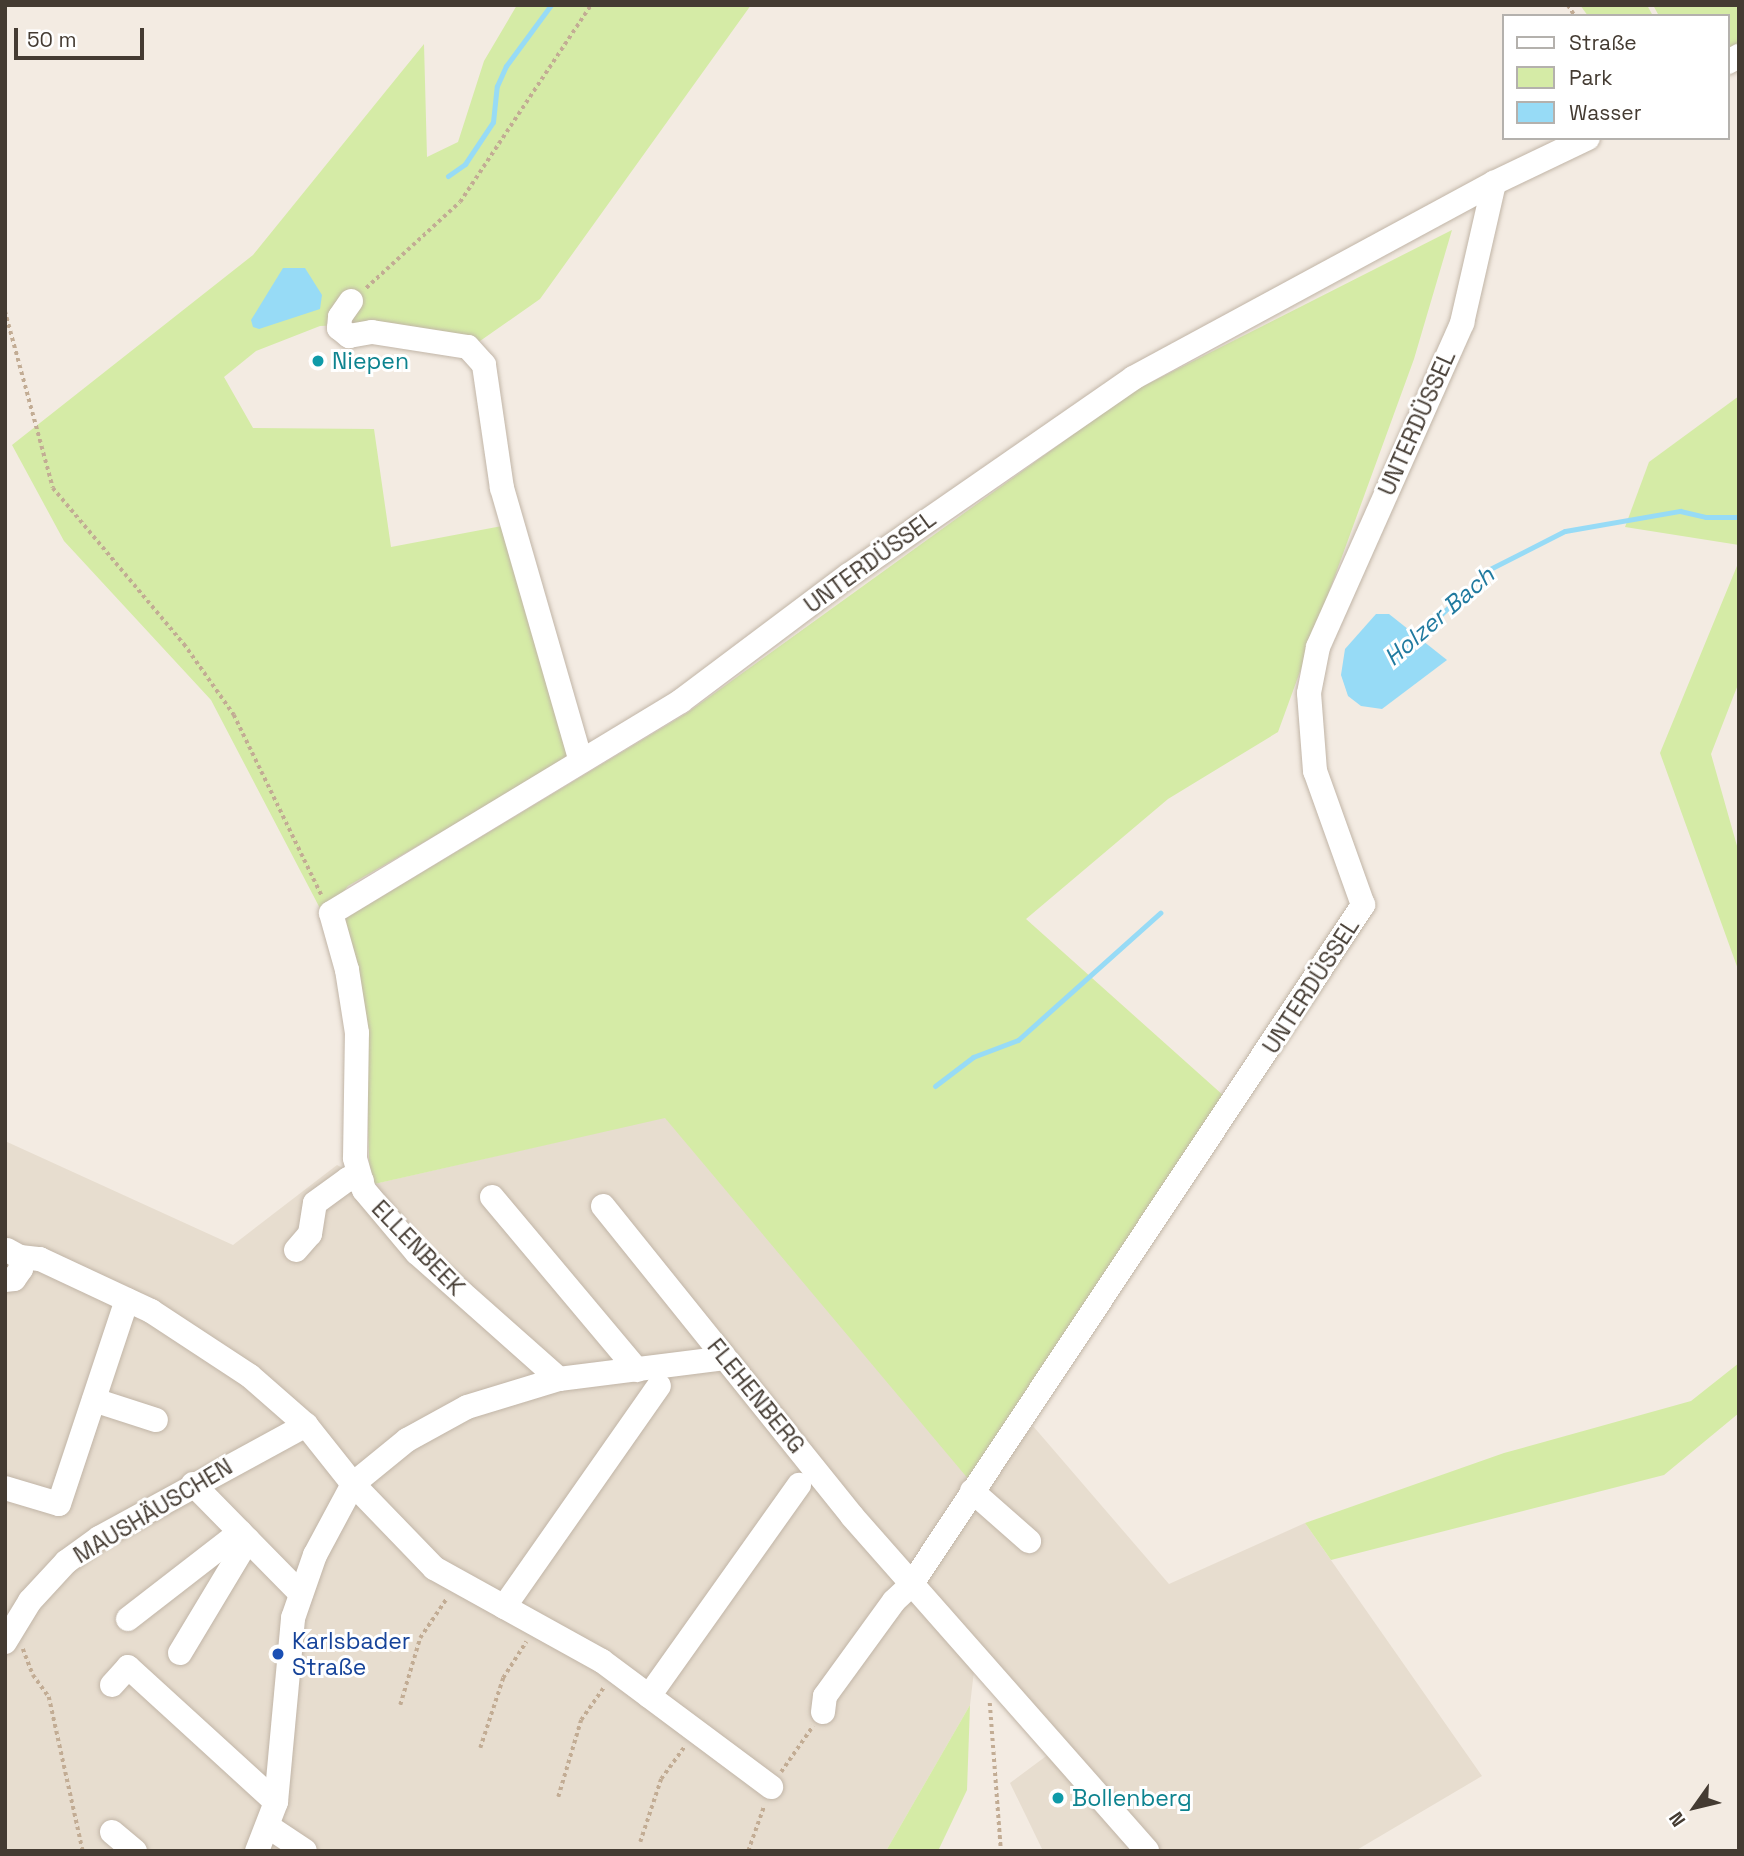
<!DOCTYPE html>
<html>
<head>
<meta charset="utf-8">
<style>
  body { margin:0 }
  #map { position:relative; width:1744px; height:1856px; overflow:hidden; background:#f3ebe2; font-family:"Space Grotesk",sans-serif }
  div>[style] { position:absolute }
  [style*='--x'] { left:calc(var(--x)*1px); top:calc(var(--y)*1px); width:calc(var(--w)*1px); rotate:calc(var(--a)*1deg) }
  .residential>* { inset:0; background:#e7ddcf }
  .green>* { inset:0; background:#d5eba6 }
  .water>* { inset:0; background:#97dbf6 }
  .stream>* { height:5px; margin:-2.5px; padding:0 2.5px; transform-origin:2.5px; border-radius:2.5px; background:#97dbf6 }
  .path>* { height:3.5px; margin-top:-1.75px; transform-origin:0; background:repeating-linear-gradient(90deg,#c2ac94 0 3.5px,transparent 0 7px) }
  .roads { filter:drop-shadow(0 0 2px #c1b5a7) drop-shadow(0 0 2px #c1b5a7) }
  .minor>* { height:24px; margin:-12px; padding:0 12px; transform-origin:12px; border-radius:12px; background:#fff }
  .dots>* { width:19px; height:19px; translate:-50% -50%; box-sizing:border-box; border:4px solid #fff; border-radius:50% }
  span { translate:-50% -50%; white-space:nowrap; text-align:center; line-height:1.15; -webkit-text-stroke:6px #fff; paint-order:stroke }
  .culture-label { font-size:23px; color:#0d838f }
  .left { translate:0 -50%; text-align:left }
  .street-label { font-size:23px; color:#443b32 }
  .transit-label { font-size:23px; color:#164399 }
  .water-label { font-size:24px; color:#207a9f; font-style:italic }
  .frame { position:absolute; inset:0; border:7px solid #443b32; pointer-events:none }
  .legend { position:absolute; left:1502px; top:14px; width:228px; height:126px; box-sizing:border-box; background:#fff; border:2px solid #b4b1ad; margin:0; padding:9px 12px; list-style:none; font-size:21px; color:#443b32 }
  .legend li { display:flex; align-items:center; gap:14px; height:35px }
  .legend b { width:35px; border:2px solid #b4b1ad }
  .north { position:absolute; left:1660px; top:1772px; width:70px; height:70px; -webkit-text-stroke:5px #fff; paint-order:stroke; rotate:236deg; font-size:19px; font-weight:700; line-height:28px; text-align:center; color:#443b32 }
  .north::after { content:''; display:block; margin:auto; width:24px; height:32px; background:#443b32; clip-path:polygon(50% 0,100% 100%,50% 72%,0 100%) }
  .scale { position:absolute; left:14px; top:28px; width:130px; height:32px; box-sizing:border-box; border:4px solid #443b32; border-top:0; padding-left:9px; font-size:21px; line-height:24px; white-space:nowrap; color:#443b32; -webkit-text-stroke:5px #fff; paint-order:stroke }
</style>
</head>
<body>
<div id="map">
  <div class="residential">
    <i style="clip-path:polygon(665px 1117px,980px 1491px,1033px 1426px,1169px 1584px,1305px 1523px,1482px 1776px,1355px 1851px,1043px 1851px,1010px 1783px,1049px 1754px,974px 1671px,970px 1705px,886px 1851px,5px 1851px,5px 1141px,233px 1245px,337px 1165px,374px 1184px)"></i>
  </div>
  <div class="green">
    <i style="clip-path:polygon(517px 5px,751px 5px,540px 299px,480px 341px,393px 323px,320px 326px,256px 351px,224px 377px,253px 428px,374px 429px,391px 547px,502px 526px,568px 759px,348px 886px,324px 916px,211px 700px,64px 541px,12px 445px,253px 255px,424px 44px,427px 157px,458px 142px,484px 61px)"></i>
    <i style="clip-path:polygon(1580px 5px,1647px 5px,1653px 16px,1588px 16px)"></i>
    <i style="clip-path:polygon(1653px 5px,1739px 5px,1739px 50px,1728px 56px,1728px 16px,1659px 16px)"></i>
    <i style="clip-path:polygon(1452px 230px,1414px 359px,1278px 732px,1168px 799px,1026px 919px,1224px 1096px,975px 1487px,665px 1118px,370px 1185px,365px 1046px,343px 920px,687px 713px,1132px 392px)"></i>
    <i style="clip-path:polygon(1739px 396px,1739px 545px,1625px 527px,1649px 462px)"></i>
    <i style="clip-path:polygon(1739px 561px,1739px 682px,1711px 754px,1739px 853px,1739px 972px,1660px 753px)"></i>
    <i style="clip-path:polygon(1739px 1363px,1739px 1413px,1664px 1475px,1331px 1560px,1305px 1523px,1504px 1453px,1691px 1401px)"></i>
    <i style="clip-path:polygon(970px 1705px,967px 1790px,938px 1851px,886px 1851px)"></i>
  </div>
  <div class="water">
    <i style="clip-path:polygon(283px 268px,305px 268px,322px 295px,320px 309px,259px 329px,253px 327px,251px 320px)"></i>
    <i style="clip-path:polygon(1376px 614px,1389px 614px,1447px 660px,1382px 709px,1361px 706px,1348px 696px,1341px 675px,1345px 649px)"></i>
  </div>
  <div class="stream">
    <i style="--x:448;--y:176;--w:21;--a:-35"></i>
    <i style="--x:465;--y:164;--w:50;--a:-56.3"></i>
    <i style="--x:493;--y:122;--w:36;--a:-84"></i>
    <i style="--x:497;--y:86;--w:22;--a:-66"></i>
    <i style="--x:506;--y:66;--w:76;--a:-53.6"></i>
    <i style="--x:1415;--y:639;--w:100;--a:-43.4"></i>
    <i style="--x:1488;--y:570;--w:86;--a:-26.9"></i>
    <i style="--x:1565;--y:531;--w:117;--a:-9.9"></i>
    <i style="--x:1680;--y:511;--w:27;--a:13"></i>
    <i style="--x:1706;--y:517;--w:33;--a:0"></i>
    <i style="--x:935;--y:1086;--w:48;--a:-37.3"></i>
    <i style="--x:973;--y:1057;--w:48;--a:-20.7"></i>
    <i style="--x:1018;--y:1040;--w:191;--a:-41.8"></i>
  </div>
  <div class="path">
    <i style="--x:1568;--y:5;--w:13;--a:58"></i>
    <i style="--x:366;--y:288;--w:127;--a:-42.5"></i>
    <i style="--x:460;--y:202;--w:237;--a:-56.4"></i>
    <i style="--x:5;--y:311;--w:183;--a:74.8"></i>
    <i style="--x:53;--y:488;--w:204;--a:50"></i>
    <i style="--x:184;--y:644;--w:87;--a:54.8"></i>
    <i style="--x:234;--y:715;--w:201;--a:64.1"></i>
    <i style="--x:23;--y:1649;--w:28;--a:69"></i>
    <i style="--x:33;--y:1675;--w:27;--a:54"></i>
    <i style="--x:49;--y:1697;--w:158;--a:77.6"></i>
    <i style="--x:990;--y:1703;--w:148;--a:85.7"></i>
    <i style="--x:400;--y:1705;--w:70;--a:-73.4"></i>
    <i style="--x:420;--y:1638;--w:48;--a:-56"></i>
    <i style="--x:480;--y:1748;--w:74;--a:-71.8"></i>
    <i style="--x:503;--y:1678;--w:43;--a:-57.4"></i>
    <i style="--x:781;--y:1772;--w:56;--a:-55.2"></i>
    <i style="--x:558;--y:1797;--w:80;--a:-73.4"></i>
    <i style="--x:581;--y:1720;--w:40;--a:-55.1"></i>
    <i style="--x:640;--y:1842;--w:66;--a:-71.6"></i>
    <i style="--x:661;--y:1779;--w:39;--a:-54"></i>
    <i style="--x:748;--y:1851;--w:48;--a:-70.4"></i>
  </div>
  <div class="roads">
    <div class="minor">
      <i style="--x:1728;--y:62;--w:13;--a:-29"></i>
      <i style="--x:351;--y:301;--w:19;--a:125"></i>
      <i style="--x:340;--y:317;--w:11;--a:95"></i>
      <i style="--x:339;--y:328;--w:13;--a:39"></i>
      <i style="--x:349;--y:336;--w:23;--a:-10"></i>
      <i style="--x:372;--y:332;--w:97;--a:8.9"></i>
      <i style="--x:468;--y:347;--w:24;--a:48"></i>
      <i style="--x:484;--y:365;--w:124;--a:81.7"></i>
      <i style="--x:502;--y:488;--w:284;--a:73.9"></i>
      <i style="--x:492;--y:1197;--w:226;--a:50"></i>
      <i style="--x:603;--y:1206;--w:398;--a:51.2"></i>
      <i style="--x:852;--y:1516;--w:446;--a:48.6"></i>
      <i style="--x:296;--y:1250;--w:21;--a:-49"></i>
      <i style="--x:310;--y:1234;--w:31;--a:-81"></i>
      <i style="--x:315;--y:1203;--w:41;--a:-36"></i>
      <i style="--x:348;--y:1179;--w:14;--a:8"></i>
      <i style="--x:20;--y:1257;--w:20;--a:6"></i>
      <i style="--x:40;--y:1259;--w:123;--a:25.1"></i>
      <i style="--x:151;--y:1311;--w:118;--a:33.3"></i>
      <i style="--x:250;--y:1376;--w:74;--a:41.2"></i>
      <i style="--x:306;--y:1425;--w:75;--a:51.5"></i>
      <i style="--x:353;--y:1484;--w:117;--a:46"></i>
      <i style="--x:434;--y:1568;--w:192;--a:29"></i>
      <i style="--x:602;--y:1661;--w:211;--a:36.7"></i>
      <i style="--x:5;--y:1280;--w:9;--a:-6"></i>
      <i style="--x:14;--y:1279;--w:12;--a:-55"></i>
      <i style="--x:21;--y:1269;--w:12;--a:-95"></i>
      <i style="--x:20;--y:1257;--w:15;--a:-152"></i>
      <i style="--x:559;--y:1379;--w:190;--a:-138.4"></i>
      <i style="--x:417;--y:1253;--w:82;--a:-130.1"></i>
      <i style="--x:364;--y:1190;--w:33;--a:-106"></i>
      <i style="--x:355;--y:1158;--w:125;--a:-89.1"></i>
      <i style="--x:357;--y:1033;--w:64;--a:-99"></i>
      <i style="--x:347;--y:970;--w:59;--a:-105.7"></i>
      <i style="--x:331;--y:913;--w:409;--a:-31.2"></i>
      <i style="--x:681;--y:701;--w:210;--a:-36.9"></i>
      <i style="--x:849;--y:575;--w:346;--a:-34.7"></i>
      <i style="--x:1133;--y:378;--w:410;--a:-28.4"></i>
      <i style="--x:1494;--y:183;--w:104;--a:-25.6"></i>
      <i style="--x:94;--y:1400;--w:65;--a:17.9"></i>
      <i style="--x:193;--y:1484;--w:154;--a:45.5"></i>
      <i style="--x:5;--y:1488;--w:56;--a:16.5"></i>
      <i style="--x:59;--y:1504;--w:215;--a:-71.6"></i>
      <i style="--x:972;--y:1491;--w:76;--a:41.3"></i>
      <i style="--x:504;--y:1607;--w:270;--a:-55"></i>
      <i style="--x:128;--y:1619;--w:142;--a:-37.8"></i>
      <i style="--x:5;--y:1642;--w:48;--a:-58.6"></i>
      <i style="--x:30;--y:1601;--w:53;--a:-47.3"></i>
      <i style="--x:66;--y:1562;--w:41;--a:-36"></i>
      <i style="--x:99;--y:1538;--w:236;--a:-28.6"></i>
      <i style="--x:180;--y:1653;--w:132;--a:-59"></i>
      <i style="--x:112;--y:1685;--w:24;--a:-48"></i>
      <i style="--x:128;--y:1667;--w:200;--a:42.4"></i>
      <i style="--x:649;--y:1696;--w:259;--a:-54.6"></i>
      <i style="--x:823;--y:1712;--w:16;--a:-83"></i>
      <i style="--x:825;--y:1696;--w:117;--a:-54"></i>
      <i style="--x:894;--y:1601;--w:23;--a:-43"></i>
      <i style="--x:911;--y:1585;--w:817;--a:-56.39"></i>
      <i style="--x:1363;--y:905;--w:142;--a:-109.7"></i>
      <i style="--x:1315;--y:771;--w:78;--a:-94.4"></i>
      <i style="--x:1309;--y:693;--w:47;--a:-78.9"></i>
      <i style="--x:1318;--y:647;--w:355;--a:-66"></i>
      <i style="--x:1462;--y:323;--w:144;--a:-77.1"></i>
      <i style="--x:269;--y:1827;--w:43;--a:33.7"></i>
      <i style="--x:112;--y:1832;--w:30;--a:40"></i>
      <i style="--x:257;--y:1851;--w:53;--a:-68.8"></i>
      <i style="--x:276;--y:1802;--w:185;--a:-84.7"></i>
      <i style="--x:293;--y:1618;--w:67;--a:-70.8"></i>
      <i style="--x:315;--y:1555;--w:81;--a:-61.8"></i>
      <i style="--x:353;--y:1484;--w:70;--a:-39.2"></i>
      <i style="--x:407;--y:1440;--w:68;--a:-28.8"></i>
      <i style="--x:467;--y:1407;--w:96;--a:-16.9"></i>
      <i style="--x:559;--y:1379;--w:167;--a:-7.2"></i>
    </div>
  </div>
  <div class="dots">
    <i style="left:318px;top:361px;background:#0f9aa8"></i>
    <i style="left:278px;top:1654px;background:#1a4fb4"></i>
    <i style="left:1058px;top:1798px;background:#0f9aa8"></i>
  </div>
  <div class="culture-label">
    <span class="left" style="left:332px;top:361px">Niepen</span>
    <span class="left" style="left:1072px;top:1798px">Bollenberg</span>
  </div>
  <div class="street-label">
    <span style="left:1417px;top:423px;rotate:-66deg">UNTERDÜSSEL</span>
    <span style="left:870px;top:562px;rotate:-36deg">UNTERDÜSSEL</span>
    <span style="left:1311px;top:986px;rotate:-57deg">UNTERDÜSSEL</span>
    <span style="left:418px;top:1248px;rotate:46deg">ELLENBEEK</span>
    <span style="left:756px;top:1396px;rotate:51deg">FLEHENBERG</span>
    <span style="left:153px;top:1511px;rotate:-31deg">MAUSHÄUSCHEN</span>
  </div>
  <div class="transit-label">
    <span class="left" style="left:292px;top:1654px">Karlsbader<br>Straße</span>
  </div>
  <div class="water-label">
    <span style="left:1439px;top:616px;rotate:-41deg">Holzer Bach</span>
  </div>
  <div class="frame"></div>
  <ul class="legend">
  <li><b style="height:9px;background:#fff"></b>Straße</li>
  <li><b style="height:19px;background:#d5eba6"></b>Park</li>
  <li><b style="height:19px;background:#97dbf6"></b>Wasser</li>
  </ul>
  <div class="north">N</div>
  <div class="scale">50 m</div>
</div>
</body>
</html>
